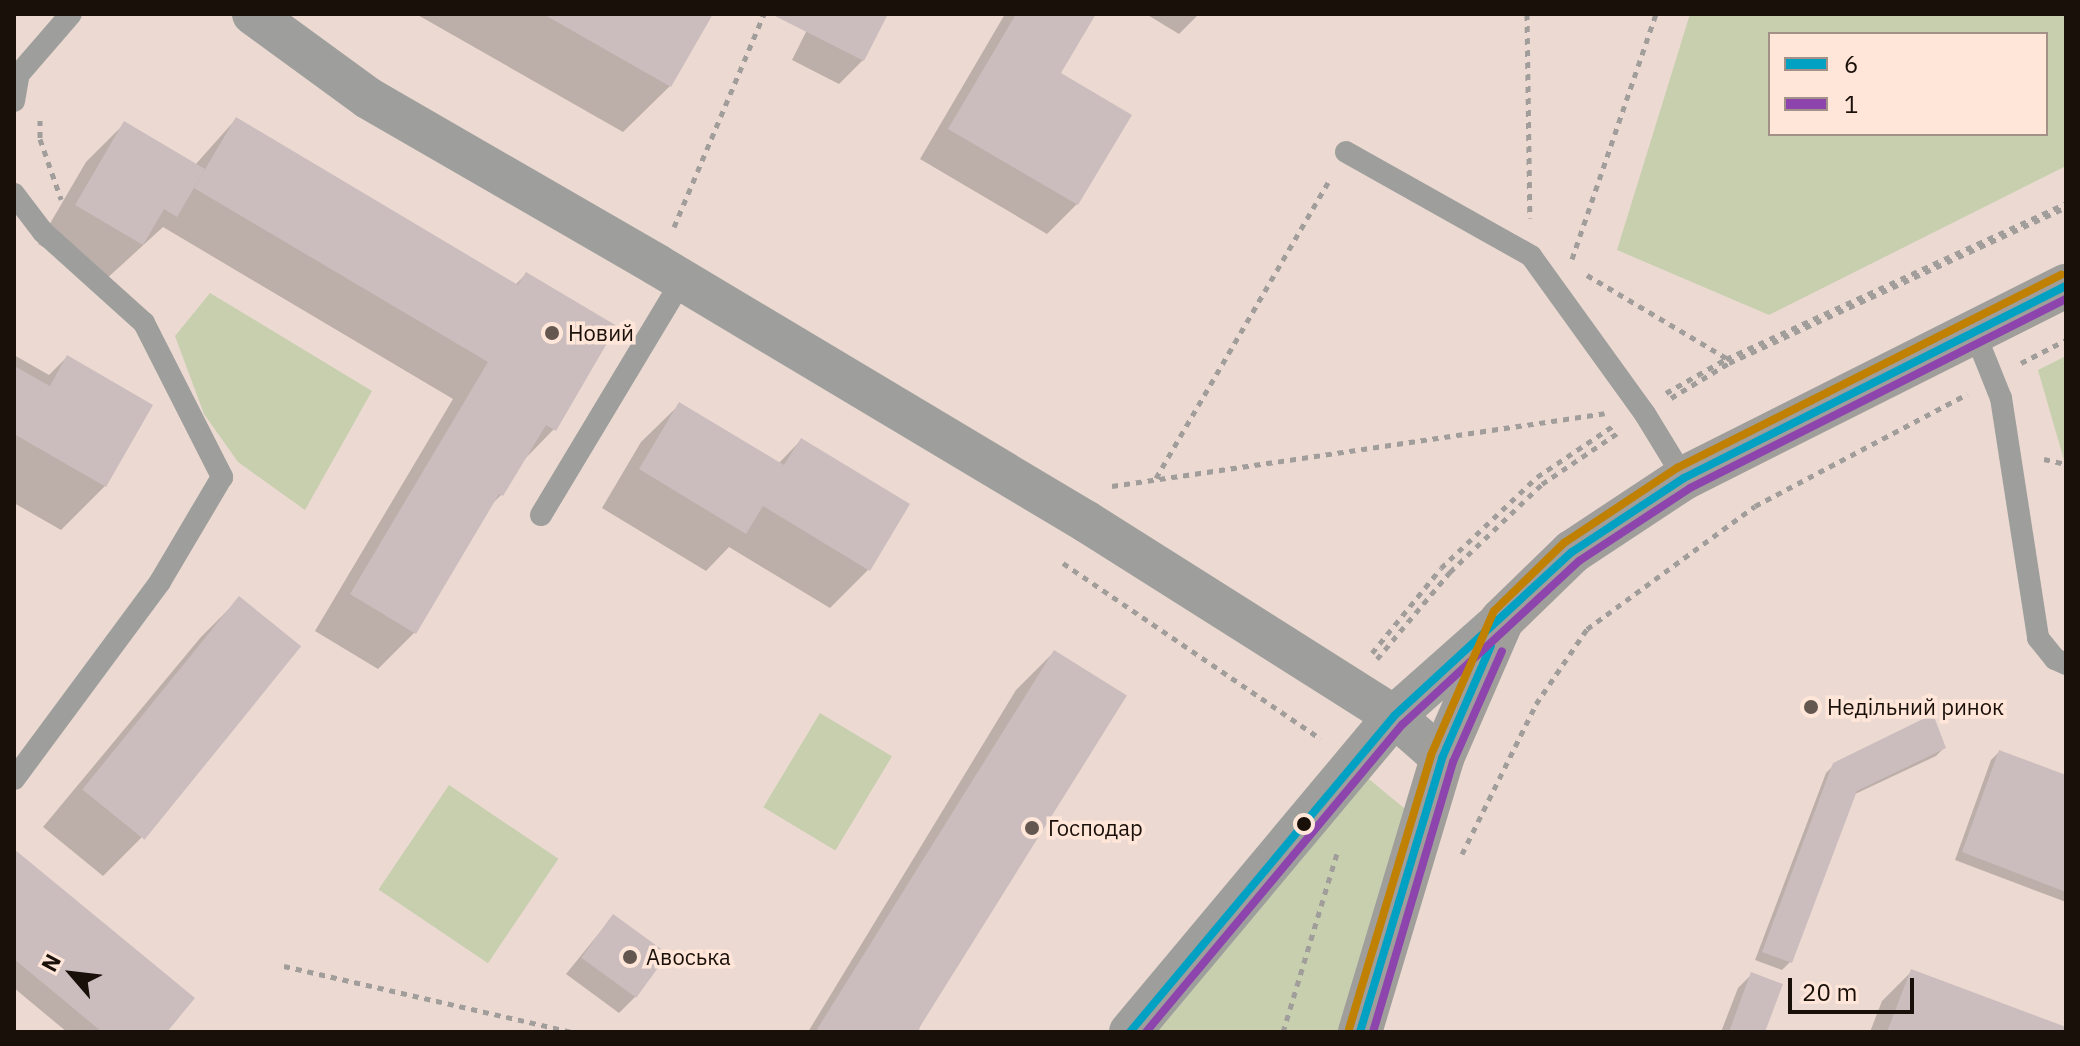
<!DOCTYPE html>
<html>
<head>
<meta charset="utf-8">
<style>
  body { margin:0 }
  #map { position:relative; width:2080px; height:1046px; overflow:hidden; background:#ecdad2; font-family:"IBM Plex Sans",sans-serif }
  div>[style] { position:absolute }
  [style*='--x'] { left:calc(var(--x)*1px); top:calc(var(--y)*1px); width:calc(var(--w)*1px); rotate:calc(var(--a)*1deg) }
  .green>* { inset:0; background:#c7cfaf; transform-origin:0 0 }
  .shadow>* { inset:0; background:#0003 }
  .building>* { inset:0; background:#cbbdbe; transform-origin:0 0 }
  .path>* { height:5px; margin-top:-2.5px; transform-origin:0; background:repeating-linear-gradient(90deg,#a09d9a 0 6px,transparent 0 12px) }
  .service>* { height:22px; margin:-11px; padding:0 11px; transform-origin:11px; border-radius:11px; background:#9e9f9c }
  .minor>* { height:42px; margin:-21px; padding:0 21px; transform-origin:21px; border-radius:21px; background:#9e9f9c }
  .secondary>* { height:44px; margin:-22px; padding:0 22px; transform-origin:22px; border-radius:22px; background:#9f9e9b }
  .bus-1>* { height:8px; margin:-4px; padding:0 4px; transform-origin:4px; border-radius:4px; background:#01a1c4 }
  .bus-2>* { height:8px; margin:-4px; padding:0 4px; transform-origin:4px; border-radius:4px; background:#8e44ad }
  .bus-3>* { height:8px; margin:-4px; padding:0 4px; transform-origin:4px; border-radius:4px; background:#c08002 }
  .dots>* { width:22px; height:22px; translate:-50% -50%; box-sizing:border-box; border:4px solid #ffe6d9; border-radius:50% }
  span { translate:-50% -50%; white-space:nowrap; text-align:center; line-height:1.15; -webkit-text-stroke:7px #ffe6d9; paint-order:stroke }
  .poi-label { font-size:22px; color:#1a100a }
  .left { translate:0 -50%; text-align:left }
  .frame { position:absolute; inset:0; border:16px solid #1a100a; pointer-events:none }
  .legend { position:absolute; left:1768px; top:32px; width:280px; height:104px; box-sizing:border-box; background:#ffe6d9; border:2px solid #a39086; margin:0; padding:10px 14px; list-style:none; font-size:24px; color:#1a100a }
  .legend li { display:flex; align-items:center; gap:16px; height:40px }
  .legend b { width:40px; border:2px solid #a39086 }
  .north { position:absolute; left:32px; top:934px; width:80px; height:80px; -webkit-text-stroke:6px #ffe6d9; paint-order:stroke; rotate:298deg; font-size:22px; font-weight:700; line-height:32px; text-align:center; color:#1a100a }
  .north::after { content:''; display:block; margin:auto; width:28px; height:36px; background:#1a100a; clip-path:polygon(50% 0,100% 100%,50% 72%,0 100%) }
  .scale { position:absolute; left:1788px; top:978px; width:126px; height:36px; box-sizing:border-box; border:4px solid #1a100a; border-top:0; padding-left:10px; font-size:24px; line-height:28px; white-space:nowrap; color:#1a100a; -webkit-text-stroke:6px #ffe6d9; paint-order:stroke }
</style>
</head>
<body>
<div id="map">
  <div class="green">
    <i style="clip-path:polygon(evenodd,1690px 14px,2066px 14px,2066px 166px,1769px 315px,1617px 250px,1690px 14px,1770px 34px,2046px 34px,2046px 134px,1770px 134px,1770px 34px)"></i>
    <i style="clip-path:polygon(210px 293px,372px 391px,305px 510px,238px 462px,204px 414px,175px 336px)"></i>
    <i style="clip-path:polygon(2066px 356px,2066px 467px,2038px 370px)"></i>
    <i style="left:820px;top:713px;width:84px;height:110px;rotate:31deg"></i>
    <i style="clip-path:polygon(1352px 765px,1422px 823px,1360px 1032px,1130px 1032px)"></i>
    <i style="left:449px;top:785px;width:132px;height:126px;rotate:34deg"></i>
  </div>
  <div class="shadow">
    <i style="clip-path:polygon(416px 14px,711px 14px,670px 86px,623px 132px)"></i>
    <i style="clip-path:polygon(815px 14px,886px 14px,863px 60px,839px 84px,792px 60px)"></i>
    <i style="clip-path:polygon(1005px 14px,1093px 14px,1058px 74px,1077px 204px,1047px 234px,920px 159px)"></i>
    <i style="clip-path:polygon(1146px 14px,1199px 14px,1179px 34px)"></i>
    <i style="clip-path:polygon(236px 119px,515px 285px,526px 274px,554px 429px,520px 464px,501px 495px,489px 507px,414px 633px,378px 669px,315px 631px,453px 399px,163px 227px,103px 282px,38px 244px,86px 162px,125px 123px,195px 165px)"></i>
    <i style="clip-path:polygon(14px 355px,49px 375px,67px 357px,151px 406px,105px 486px,61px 530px,14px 503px)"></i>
    <i style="clip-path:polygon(680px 404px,778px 464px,801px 440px,868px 570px,830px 608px,729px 547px,706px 571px,602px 508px,641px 442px)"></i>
    <i style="clip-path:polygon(239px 599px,141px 838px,103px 876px,43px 827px,201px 637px)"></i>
    <i style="clip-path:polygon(1054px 652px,918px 1032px,808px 1032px,1016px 690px)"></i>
    <i style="clip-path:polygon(1944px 748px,1936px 756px,1853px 795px,1790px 962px,1782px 970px,1755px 960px,1826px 773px,1834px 765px)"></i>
    <i style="clip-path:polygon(1999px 752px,2066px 777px,2066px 902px,1955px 860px,1991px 760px)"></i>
    <i style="clip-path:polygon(14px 876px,164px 1032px,67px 1032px,14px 988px)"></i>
    <i style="clip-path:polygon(613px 916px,636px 996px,619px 1013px,566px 974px)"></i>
    <i style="clip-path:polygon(1912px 971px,2066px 1029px,2066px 1032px,1870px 1032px,1882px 1001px)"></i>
    <i style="clip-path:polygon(1752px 974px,1763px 1032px,1721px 1032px,1738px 988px)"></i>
  </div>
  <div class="building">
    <i style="clip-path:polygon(543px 14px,713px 14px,671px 87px)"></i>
    <i style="clip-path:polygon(771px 14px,888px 14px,864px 61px)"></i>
    <i style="clip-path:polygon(1016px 14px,1096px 14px,1061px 73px,1132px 115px,1078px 205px,948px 129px)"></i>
    <i style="clip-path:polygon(236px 117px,518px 285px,526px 272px,617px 326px,556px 431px,546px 425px,503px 496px,499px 494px,416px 634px,350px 594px,488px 362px,194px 188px)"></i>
    <i style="clip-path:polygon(124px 121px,205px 169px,177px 217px,164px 209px,143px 245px,75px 205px)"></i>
    <i style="clip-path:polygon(67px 355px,153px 405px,106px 487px,14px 434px,14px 366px,50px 386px)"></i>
    <i style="clip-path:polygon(679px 402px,784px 465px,801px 438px,910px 504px,870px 571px,763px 506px,746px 534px,639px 469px)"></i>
    <i style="left:239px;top:596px;width:80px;height:249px;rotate:39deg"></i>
    <i style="left:1054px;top:650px;width:86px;height:447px;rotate:32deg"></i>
    <i style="clip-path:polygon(1933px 714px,1946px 748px,1857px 791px,1792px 963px,1762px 952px,1833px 763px)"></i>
    <i style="clip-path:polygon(1999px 750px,2066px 775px,2066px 892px,1962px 852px)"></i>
    <i style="clip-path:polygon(14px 849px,195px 998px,167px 1032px,102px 1032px,14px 959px)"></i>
    <i style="left:613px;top:914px;width:68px;height:54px;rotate:36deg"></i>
    <i style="clip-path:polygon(1911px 969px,2066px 1027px,2066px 1032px,1887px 1032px)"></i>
    <i style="clip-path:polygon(1751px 972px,1783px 984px,1765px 1032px,1729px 1032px)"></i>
  </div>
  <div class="path">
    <i style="--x:1527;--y:14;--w:204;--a:89.2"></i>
    <i style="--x:40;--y:120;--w:19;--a:90"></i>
    <i style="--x:40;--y:139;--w:64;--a:70.7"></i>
    <i style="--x:674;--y:227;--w:231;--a:-67.1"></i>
    <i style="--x:1572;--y:259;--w:259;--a:-71.1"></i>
    <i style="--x:1587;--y:275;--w:162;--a:30.8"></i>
    <i style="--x:2021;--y:363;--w:51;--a:-27.1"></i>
    <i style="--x:1666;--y:393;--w:69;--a:-29.5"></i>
    <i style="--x:1726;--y:359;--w:374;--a:-24.6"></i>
    <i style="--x:1671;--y:398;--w:68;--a:-31.1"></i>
    <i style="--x:1729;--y:363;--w:371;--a:-24.8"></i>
    <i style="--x:2044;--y:459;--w:23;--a:13"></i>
    <i style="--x:1156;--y:478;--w:346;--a:-59.8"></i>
    <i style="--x:1112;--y:486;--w:498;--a:-8.4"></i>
    <i style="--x:1063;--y:563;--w:312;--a:34.3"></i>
    <i style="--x:1372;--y:653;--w:109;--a:-50.9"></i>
    <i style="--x:1441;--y:568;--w:132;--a:-43.5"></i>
    <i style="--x:1537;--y:477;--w:92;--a:-33.9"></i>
    <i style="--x:1377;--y:659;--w:114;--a:-50"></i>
    <i style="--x:1450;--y:572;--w:127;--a:-43.7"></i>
    <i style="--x:1542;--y:484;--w:93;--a:-34"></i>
    <i style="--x:1462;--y:854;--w:167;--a:-63.7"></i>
    <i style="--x:1536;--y:704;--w:91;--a:-55.8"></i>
    <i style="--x:1587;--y:629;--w:208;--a:-36.2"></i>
    <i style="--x:1755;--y:506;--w:240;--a:-27.8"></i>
    <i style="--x:284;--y:966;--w:296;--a:12.9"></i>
    <i style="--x:1283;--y:1032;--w:187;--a:-73.2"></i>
  </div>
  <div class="service">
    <i style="--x:14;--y:101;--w:27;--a:-80"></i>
    <i style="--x:19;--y:74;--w:79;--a:-49.1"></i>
    <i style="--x:1346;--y:152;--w:212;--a:29.3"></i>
    <i style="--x:1531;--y:256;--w:195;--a:54.2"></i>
    <i style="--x:1645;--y:414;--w:75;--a:58.6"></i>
    <i style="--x:14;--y:194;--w:48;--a:52.7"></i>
    <i style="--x:43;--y:232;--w:136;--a:42"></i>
    <i style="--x:144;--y:323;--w:173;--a:63.1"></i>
    <i style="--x:222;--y:477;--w:122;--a:120.6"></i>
    <i style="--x:160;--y:582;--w:245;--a:126.5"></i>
    <i style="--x:1974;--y:331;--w:72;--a:68.1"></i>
    <i style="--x:2001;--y:398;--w:243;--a:81.2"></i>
    <i style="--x:2038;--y:638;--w:27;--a:51"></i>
    <i style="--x:2055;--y:659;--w:12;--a:24"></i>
    <i style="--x:541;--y:515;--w:274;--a:-59"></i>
  </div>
  <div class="minor">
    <i style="--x:253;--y:14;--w:142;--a:36.1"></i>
    <i style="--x:368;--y:98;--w:334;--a:30"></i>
    <i style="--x:657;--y:265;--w:501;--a:30.87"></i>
    <i style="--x:1087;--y:522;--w:363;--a:32.3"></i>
    <i style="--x:1394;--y:716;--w:64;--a:41.2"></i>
    <i style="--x:1130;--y:1032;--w:412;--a:-50.1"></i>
    <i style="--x:1394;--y:716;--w:144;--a:-41.6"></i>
  </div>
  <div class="secondary">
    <i style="--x:1360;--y:1032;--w:286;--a:-73.3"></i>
    <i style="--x:1442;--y:758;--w:150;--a:-66.5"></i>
    <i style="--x:1502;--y:620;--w:98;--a:-44.2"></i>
    <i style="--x:1572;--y:552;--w:134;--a:-33.5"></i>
    <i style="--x:1684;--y:478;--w:428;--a:-26.7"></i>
  </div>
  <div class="bus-1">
    <i style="--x:1130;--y:1032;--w:412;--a:-50.1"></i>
    <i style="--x:1394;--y:716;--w:242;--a:-42.7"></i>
    <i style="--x:1572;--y:552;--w:134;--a:-33.5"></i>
    <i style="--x:1684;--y:478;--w:428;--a:-26.7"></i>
    <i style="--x:1360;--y:1032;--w:286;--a:-73.3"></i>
    <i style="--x:1442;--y:758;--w:122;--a:-66.4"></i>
  </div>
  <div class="bus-2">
    <i style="--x:1146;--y:1032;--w:401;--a:-50.2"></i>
    <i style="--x:1403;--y:724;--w:240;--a:-42.8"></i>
    <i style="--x:1579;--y:561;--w:133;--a:-33.3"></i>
    <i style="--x:1690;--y:488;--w:421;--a:-26.7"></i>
    <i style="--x:1373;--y:1032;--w:282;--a:-73.5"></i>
    <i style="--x:1453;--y:762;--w:121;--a:-66.2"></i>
  </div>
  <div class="bus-3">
    <i style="--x:1349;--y:1029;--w:286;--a:-73.3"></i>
    <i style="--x:1431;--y:755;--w:157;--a:-66.4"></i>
    <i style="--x:1494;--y:611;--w:98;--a:-44.2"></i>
    <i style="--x:1564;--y:543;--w:136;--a:-33.6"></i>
    <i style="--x:1677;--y:468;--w:430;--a:-26.7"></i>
  </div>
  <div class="dots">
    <i style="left:552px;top:333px;background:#645750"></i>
    <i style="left:1811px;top:707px;background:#645750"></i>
    <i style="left:1304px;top:824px;background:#1a100a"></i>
    <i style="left:1032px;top:828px;background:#645750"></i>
    <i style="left:630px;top:957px;background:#645750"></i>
  </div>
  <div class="poi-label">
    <span class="left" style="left:568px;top:333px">Новий</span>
    <span class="left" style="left:1827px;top:707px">Недільний ринок</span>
    <span class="left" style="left:1048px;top:828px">Господар</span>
    <span class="left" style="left:646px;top:957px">Авоська</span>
  </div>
  <div class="frame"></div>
  <ul class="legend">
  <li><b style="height:10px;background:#01a1c4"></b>6</li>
  <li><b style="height:10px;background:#8e44ad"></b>1</li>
  </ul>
  <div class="north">N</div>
  <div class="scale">20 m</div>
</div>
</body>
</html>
